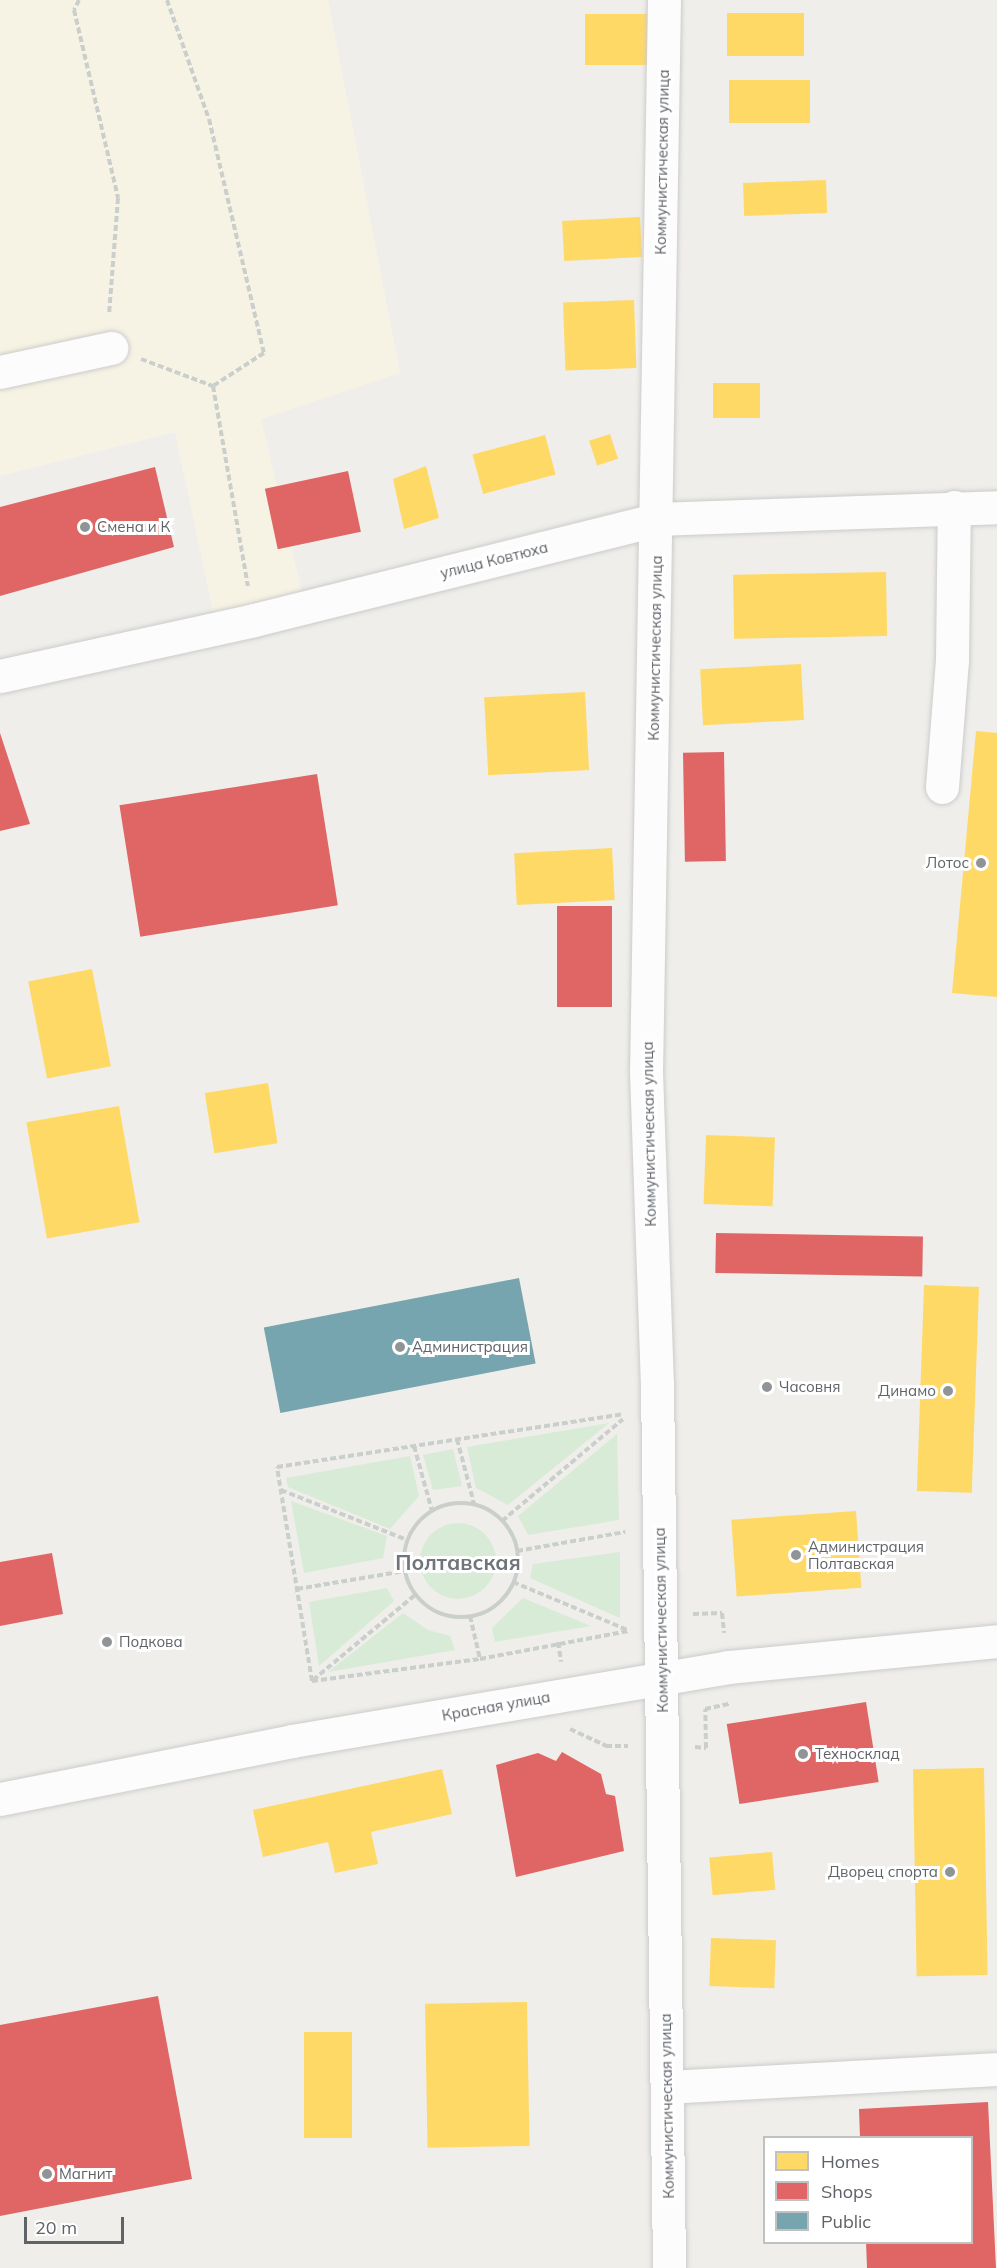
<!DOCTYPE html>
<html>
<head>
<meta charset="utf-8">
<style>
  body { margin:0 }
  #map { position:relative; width:997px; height:2268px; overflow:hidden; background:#efeeea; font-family:Mulish,sans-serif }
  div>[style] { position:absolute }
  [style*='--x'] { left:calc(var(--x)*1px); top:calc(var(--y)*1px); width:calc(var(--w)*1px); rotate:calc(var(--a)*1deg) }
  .commercial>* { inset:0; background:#f7f3e4 }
  .green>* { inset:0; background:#d8ebd6 }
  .round { border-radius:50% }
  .homes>* { inset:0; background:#ffd966; transform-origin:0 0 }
  .shops>* { inset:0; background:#e06666; transform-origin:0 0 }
  .public>* { inset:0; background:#76a5af; transform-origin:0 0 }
  .path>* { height:4px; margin-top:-2px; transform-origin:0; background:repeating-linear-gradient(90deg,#cacfcc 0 6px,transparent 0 9px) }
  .path>.ring { margin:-2px; padding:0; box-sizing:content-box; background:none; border:4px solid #cacfcc; border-radius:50% }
  .roads { filter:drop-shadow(0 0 2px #cbcccc) drop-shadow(0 0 2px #cbcccc) }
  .minor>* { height:33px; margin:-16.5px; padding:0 16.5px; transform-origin:16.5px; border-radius:16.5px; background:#fdfcfc }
  .dots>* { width:16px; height:16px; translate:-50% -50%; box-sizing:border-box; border:3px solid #fff; border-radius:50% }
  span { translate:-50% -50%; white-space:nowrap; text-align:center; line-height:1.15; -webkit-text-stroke:6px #fff; paint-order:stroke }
  .street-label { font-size:15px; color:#5f6368 }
  .poi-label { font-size:15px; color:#5f6368 }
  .left { translate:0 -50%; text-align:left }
  .right { translate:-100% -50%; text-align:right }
  .district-label { font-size:21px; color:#70757a; font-weight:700 }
  .legend { position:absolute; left:763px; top:2136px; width:210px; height:108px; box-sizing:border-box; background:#fff; border:2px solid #bfc1c3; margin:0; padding:8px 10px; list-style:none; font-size:18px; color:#5f6368 }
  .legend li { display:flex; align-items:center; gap:12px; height:30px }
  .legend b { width:30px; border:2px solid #bfc1c3 }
  .scale { position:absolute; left:24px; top:2217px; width:100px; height:27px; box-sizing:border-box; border:3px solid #5f6368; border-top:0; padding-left:8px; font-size:18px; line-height:21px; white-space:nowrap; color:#5f6368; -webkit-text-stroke:4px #fff; paint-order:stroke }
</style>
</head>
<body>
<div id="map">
  <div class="commercial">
    <i style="clip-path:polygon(0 0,328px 0,400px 373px,261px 419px,303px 597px,214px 616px,175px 432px,0 476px)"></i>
  </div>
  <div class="green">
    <i style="clip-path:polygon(609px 1423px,508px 1505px,476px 1488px,467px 1447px)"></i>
    <i style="clip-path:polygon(617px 1434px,619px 1520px,528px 1535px,518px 1516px)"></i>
    <i style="clip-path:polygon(453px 1449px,462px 1486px,433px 1490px,423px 1455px)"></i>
    <i style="clip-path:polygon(410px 1456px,419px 1496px,390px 1529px,288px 1487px,286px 1478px)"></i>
    <i style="clip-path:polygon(291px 1501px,387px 1536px,383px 1558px,304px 1573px)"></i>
    <i class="round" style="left:420px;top:1523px;width:76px;height:76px"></i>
    <i style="clip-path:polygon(620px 1552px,620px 1618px,530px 1578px,533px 1564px)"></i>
    <i style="clip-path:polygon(387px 1588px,394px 1601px,319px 1666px,309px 1602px)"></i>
    <i style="clip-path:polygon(523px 1598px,591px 1626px,495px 1642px,492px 1628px)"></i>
    <i style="clip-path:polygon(403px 1613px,428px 1630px,450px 1636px,455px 1650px,328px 1672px)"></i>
  </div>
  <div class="homes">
    <i style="left:727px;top:13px;width:77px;height:43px"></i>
    <i style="left:585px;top:14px;width:70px;height:51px"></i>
    <i style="left:729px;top:80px;width:81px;height:43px"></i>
    <i style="left:826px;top:180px;width:33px;height:83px;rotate:88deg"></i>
    <i style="left:640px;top:217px;width:40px;height:78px;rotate:87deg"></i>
    <i style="left:634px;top:300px;width:68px;height:71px;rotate:88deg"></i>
    <i style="left:713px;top:383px;width:47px;height:35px"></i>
    <i style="left:610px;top:434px;width:26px;height:22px;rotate:72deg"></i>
    <i style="left:545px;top:435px;width:41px;height:75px;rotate:75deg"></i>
    <i style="clip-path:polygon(426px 466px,439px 518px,404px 529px,393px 479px)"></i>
    <i style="left:886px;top:572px;width:64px;height:153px;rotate:89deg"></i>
    <i style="left:801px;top:664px;width:56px;height:101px;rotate:87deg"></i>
    <i style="left:585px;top:692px;width:78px;height:101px;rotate:87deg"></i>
    <i style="clip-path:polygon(976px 731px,997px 733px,997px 997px,952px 993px)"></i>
    <i style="left:612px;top:848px;width:52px;height:98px;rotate:87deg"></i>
    <i style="left:92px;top:969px;width:99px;height:65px;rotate:79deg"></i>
    <i style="left:268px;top:1083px;width:61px;height:64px;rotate:81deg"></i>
    <i style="left:119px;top:1106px;width:118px;height:94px;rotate:80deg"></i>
    <i style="left:706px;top:1135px;width:69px;height:69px;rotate:2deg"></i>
    <i style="left:979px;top:1287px;width:206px;height:55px;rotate:92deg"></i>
    <i style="left:856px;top:1511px;width:77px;height:125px;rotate:86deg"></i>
    <i style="left:984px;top:1768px;width:207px;height:71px;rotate:89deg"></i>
    <i style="clip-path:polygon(442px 1769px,452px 1814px,371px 1832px,378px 1864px,335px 1873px,328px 1842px,263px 1857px,253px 1810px)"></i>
    <i style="left:772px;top:1852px;width:38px;height:63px;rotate:85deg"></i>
    <i style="left:711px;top:1938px;width:65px;height:48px;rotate:2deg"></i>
    <i style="left:527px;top:2002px;width:144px;height:102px;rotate:89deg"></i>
    <i style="left:304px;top:2032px;width:48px;height:106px"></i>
  </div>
  <div class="shops">
    <i style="clip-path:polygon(155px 467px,174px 547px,0 596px,0 507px)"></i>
    <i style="left:348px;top:471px;width:62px;height:85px;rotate:78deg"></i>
    <i style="clip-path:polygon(0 733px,30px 824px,0 831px)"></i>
    <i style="left:724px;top:752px;width:109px;height:41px;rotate:89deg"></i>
    <i style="left:317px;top:774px;width:133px;height:200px;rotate:81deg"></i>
    <i style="left:557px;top:906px;width:55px;height:101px"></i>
    <i style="left:716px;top:1233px;width:207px;height:40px;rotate:1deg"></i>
    <i style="clip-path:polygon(52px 1553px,63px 1614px,0 1626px,0 1562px)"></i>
    <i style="left:866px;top:1702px;width:81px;height:141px;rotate:81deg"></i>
    <i style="clip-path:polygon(562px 1752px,601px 1774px,606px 1794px,615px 1796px,624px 1851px,516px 1877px,496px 1765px,538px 1753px,556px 1761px)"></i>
    <i style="clip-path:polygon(158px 1996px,192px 2179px,0 2216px,0 2025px)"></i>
    <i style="clip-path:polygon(988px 2102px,996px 2268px,867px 2268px,866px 2242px,972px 2242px,972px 2138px,860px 2138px,859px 2109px)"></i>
  </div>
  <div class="public">
    <i style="left:519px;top:1278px;width:87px;height:260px;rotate:79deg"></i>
  </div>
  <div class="path">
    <i style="--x:79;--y:0;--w:11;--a:117"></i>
    <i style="--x:74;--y:10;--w:193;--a:76.8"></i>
    <i style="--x:118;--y:198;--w:117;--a:94.4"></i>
    <i style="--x:167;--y:0;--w:126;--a:70.6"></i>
    <i style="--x:209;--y:119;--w:240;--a:76.8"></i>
    <i style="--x:264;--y:353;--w:61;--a:147.1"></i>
    <i style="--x:141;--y:359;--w:77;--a:20.6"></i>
    <i style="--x:213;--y:386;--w:203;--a:80.1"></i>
    <i style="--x:457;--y:1439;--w:67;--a:75.3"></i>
    <i style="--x:414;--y:1446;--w:67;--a:74.5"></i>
    <i style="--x:281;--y:1490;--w:136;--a:21.6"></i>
    <i class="ring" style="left:404px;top:1503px;width:110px;height:110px"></i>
    <i style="--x:502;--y:1521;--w:158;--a:-40.1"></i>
    <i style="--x:517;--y:1551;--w:110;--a:-10"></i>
    <i style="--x:513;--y:1582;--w:125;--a:22.7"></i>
    <i style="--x:297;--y:1589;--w:109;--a:-9.5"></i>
    <i style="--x:693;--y:1614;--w:29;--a:-2"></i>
    <i style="--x:722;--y:1613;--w:20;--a:84"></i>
    <i style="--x:470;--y:1616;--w:44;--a:76.9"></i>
    <i style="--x:558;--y:1642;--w:20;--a:81"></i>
    <i style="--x:313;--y:1680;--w:133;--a:-39.8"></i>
    <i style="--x:312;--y:1681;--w:217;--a:-99.3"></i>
    <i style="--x:277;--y:1467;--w:351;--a:-8.7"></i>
    <i style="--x:312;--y:1681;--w:169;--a:-7.5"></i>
    <i style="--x:480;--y:1659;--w:151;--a:-10.7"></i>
    <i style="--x:570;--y:1729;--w:40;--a:25"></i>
    <i style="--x:606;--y:1746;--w:22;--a:0"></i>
    <i style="--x:695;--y:1747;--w:11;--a:5"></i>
    <i style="--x:706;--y:1748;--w:39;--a:-91"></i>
    <i style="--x:705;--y:1709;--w:25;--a:-12"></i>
  </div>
  <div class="roads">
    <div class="minor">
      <i style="--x:664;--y:0;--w:1071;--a:90.96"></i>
      <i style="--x:646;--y:1071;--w:312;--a:88"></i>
      <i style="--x:657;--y:1383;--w:885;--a:89.22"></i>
      <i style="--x:0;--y:372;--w:114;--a:-12.2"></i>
      <i style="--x:0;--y:676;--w:260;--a:-12.4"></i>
      <i style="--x:254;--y:620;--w:416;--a:-14"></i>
      <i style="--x:658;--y:519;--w:339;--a:-2"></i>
      <i style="--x:942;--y:787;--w:127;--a:-85.5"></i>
      <i style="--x:952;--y:660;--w:153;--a:-89.3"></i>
      <i style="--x:0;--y:1799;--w:298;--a:-11.2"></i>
      <i style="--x:292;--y:1741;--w:442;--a:-9.6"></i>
      <i style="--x:728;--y:1667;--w:270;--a:-5.5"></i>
      <i style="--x:667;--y:2087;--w:330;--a:-3.1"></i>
    </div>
  </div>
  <div class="dots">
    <i style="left:85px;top:527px;background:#919496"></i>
    <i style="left:981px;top:863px;background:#919496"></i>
    <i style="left:400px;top:1347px;background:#919496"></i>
    <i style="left:767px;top:1387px;background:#919496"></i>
    <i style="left:948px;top:1391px;background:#919496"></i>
    <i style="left:796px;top:1555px;background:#919496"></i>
    <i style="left:107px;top:1642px;background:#919496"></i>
    <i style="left:803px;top:1754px;background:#919496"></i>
    <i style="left:950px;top:1872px;background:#919496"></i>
    <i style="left:47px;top:2174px;background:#919496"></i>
  </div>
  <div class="street-label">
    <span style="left:662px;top:162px;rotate:-89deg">Коммунистическая улица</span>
    <span style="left:494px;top:560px;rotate:-14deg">улица Ковтюха</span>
    <span style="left:655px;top:648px;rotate:-89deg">Коммунистическая улица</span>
    <span style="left:649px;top:1134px;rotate:-91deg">Коммунистическая улица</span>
    <span style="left:661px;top:1620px;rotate:-91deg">Коммунистическая улица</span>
    <span style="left:496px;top:1706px;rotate:-10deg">Красная улица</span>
    <span style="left:667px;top:2106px;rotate:-91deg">Коммунистическая улица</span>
  </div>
  <div class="poi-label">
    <span class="left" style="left:97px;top:527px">Смена и К</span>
    <span class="right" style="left:969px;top:863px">Лотос</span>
    <span class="left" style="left:412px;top:1347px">Администрация</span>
    <span class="left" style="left:779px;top:1387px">Часовня</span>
    <span class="right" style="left:936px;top:1391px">Динамо</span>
    <span class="left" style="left:808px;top:1555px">Администрация<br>Полтавская</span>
    <span class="left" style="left:119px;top:1642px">Подкова</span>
    <span class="left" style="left:815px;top:1754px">Техносклад</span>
    <span class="right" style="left:938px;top:1872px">Дворец спорта</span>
    <span class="left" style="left:59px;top:2174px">Магнит</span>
  </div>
  <div class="district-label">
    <span style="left:458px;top:1562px">Полтавская</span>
  </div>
  <ul class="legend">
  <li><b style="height:16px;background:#ffd966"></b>Homes</li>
  <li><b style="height:16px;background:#e06666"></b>Shops</li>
  <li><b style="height:16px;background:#76a5af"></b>Public</li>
  </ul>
  <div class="scale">20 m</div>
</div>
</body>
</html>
